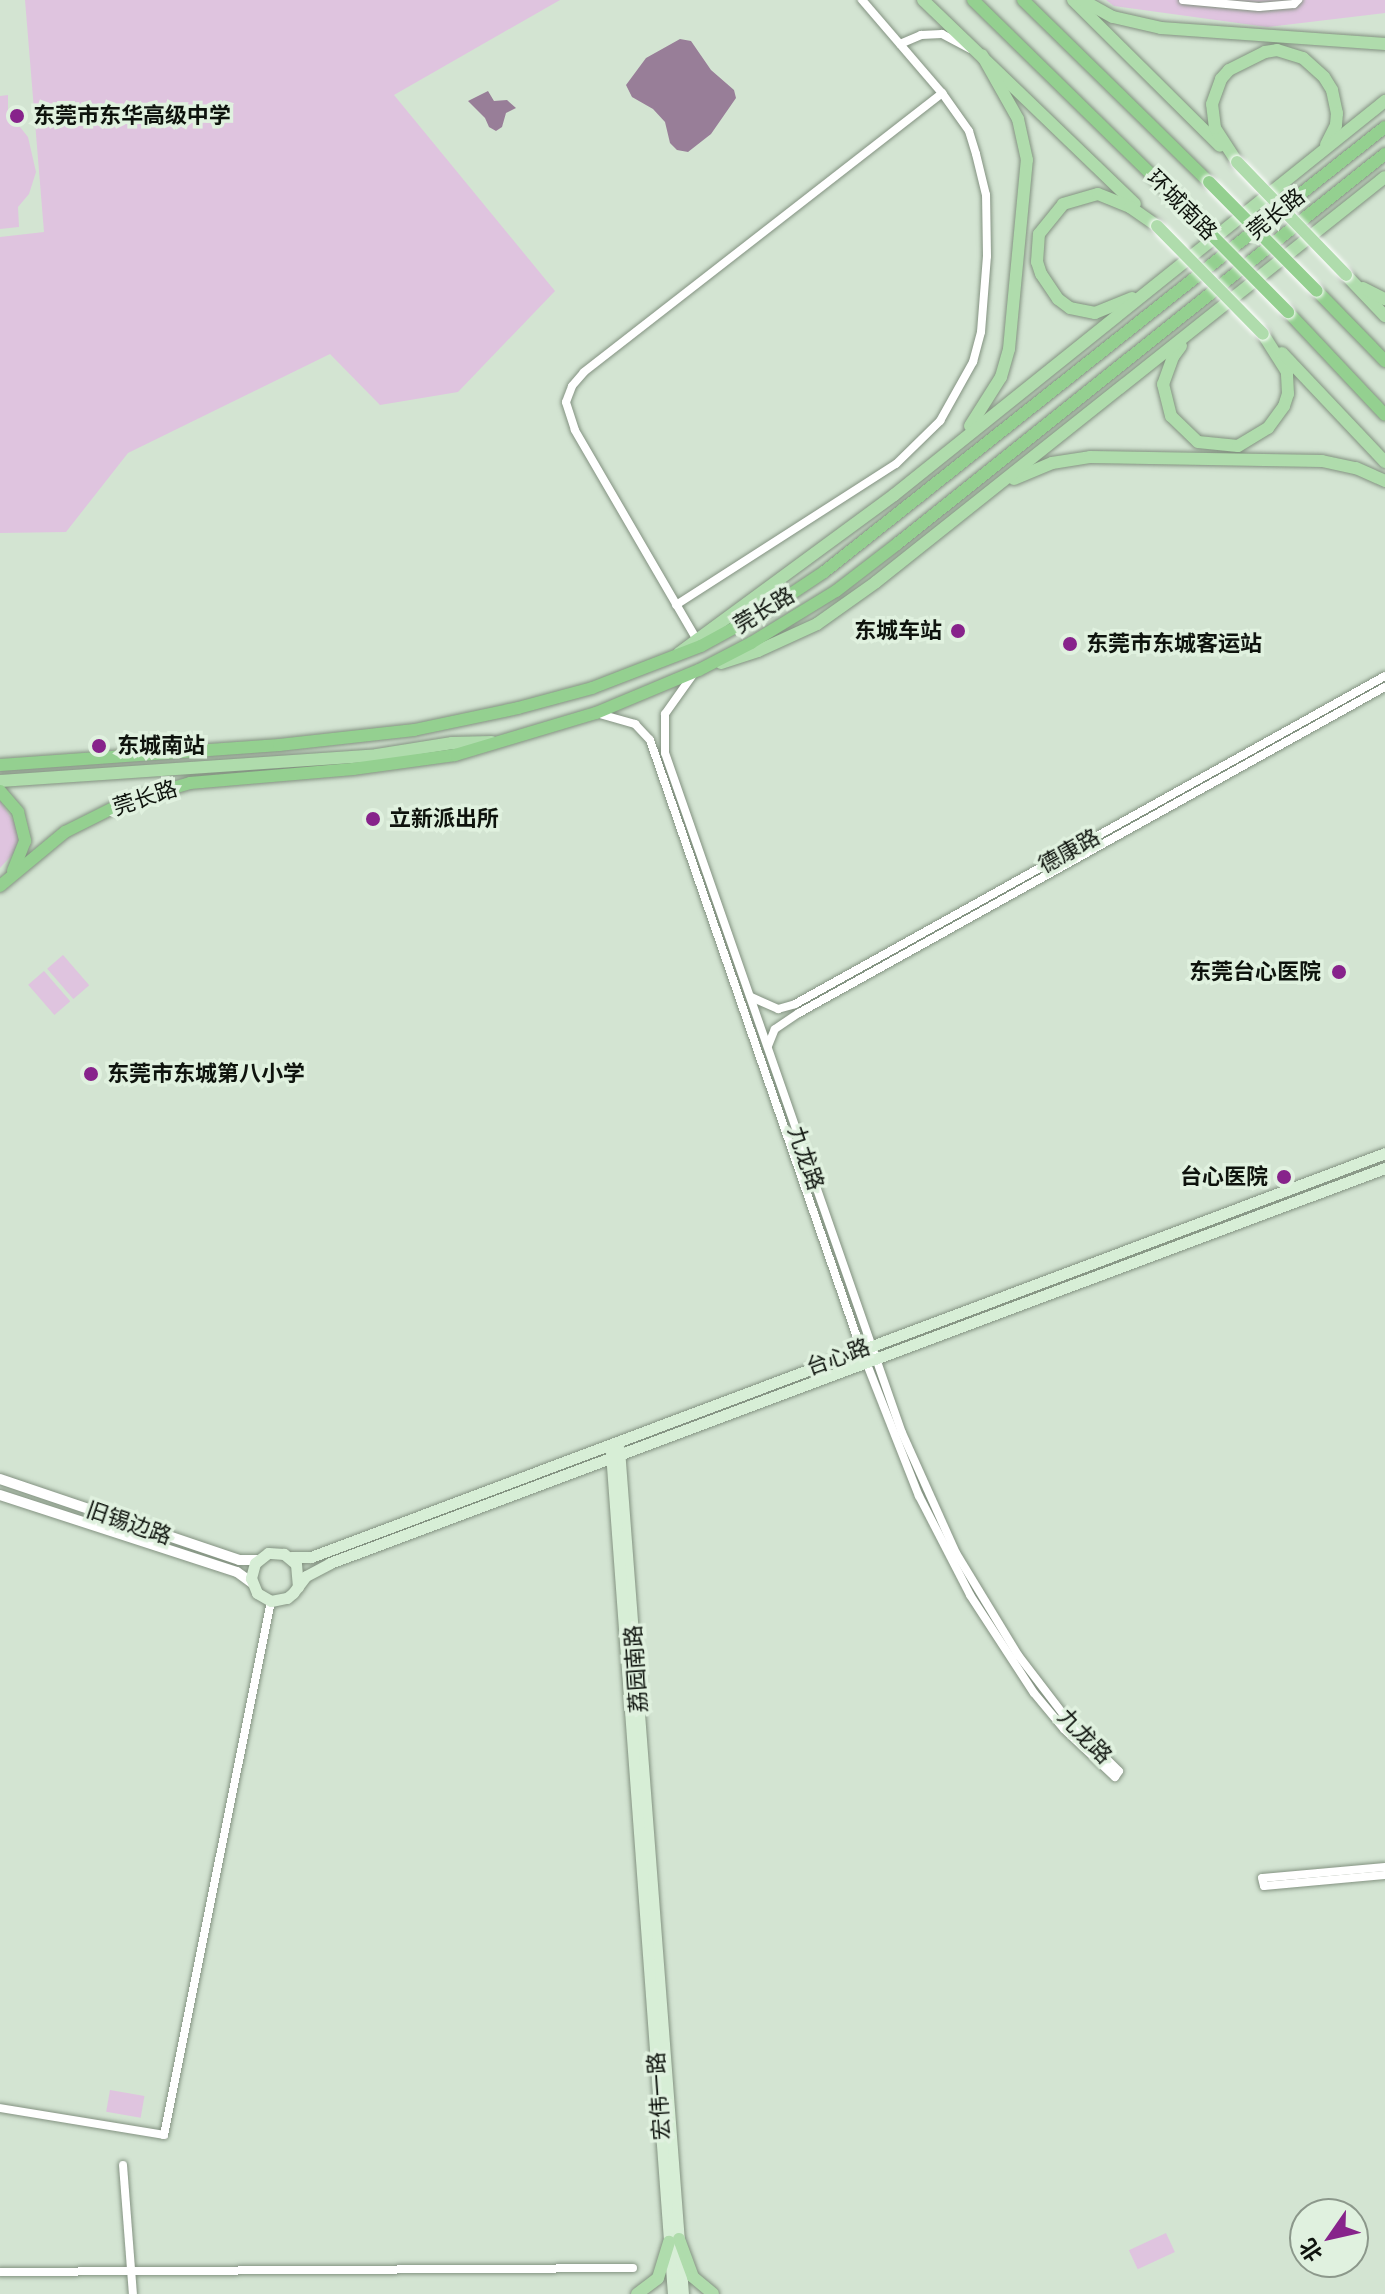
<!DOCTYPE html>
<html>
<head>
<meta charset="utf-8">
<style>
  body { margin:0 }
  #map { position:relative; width:1385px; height:2294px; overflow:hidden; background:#d3e4d2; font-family:Manrope,"Noto Sans SC",sans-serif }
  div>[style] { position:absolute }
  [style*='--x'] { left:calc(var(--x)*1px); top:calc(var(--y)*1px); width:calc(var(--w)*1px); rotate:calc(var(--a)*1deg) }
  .green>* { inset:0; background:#dfc4df; transform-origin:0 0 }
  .water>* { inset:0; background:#987e98 }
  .roads { filter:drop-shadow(0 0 2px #839281) drop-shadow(0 0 2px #839281) }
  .minor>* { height:8px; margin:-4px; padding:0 4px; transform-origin:4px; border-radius:4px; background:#fff }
  .tertiary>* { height:10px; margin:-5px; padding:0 5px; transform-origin:5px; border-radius:5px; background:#fff }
  .secondary>* { height:11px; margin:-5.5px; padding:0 5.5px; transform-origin:5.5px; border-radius:5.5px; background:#d7eed6 }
  .primary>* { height:12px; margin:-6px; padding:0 6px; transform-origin:6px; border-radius:6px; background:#afdcac }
  .trunk>* { height:12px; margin:-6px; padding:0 6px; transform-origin:6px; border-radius:6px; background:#94d090 }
  .bridges { filter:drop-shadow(0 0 2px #fff) drop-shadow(0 0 2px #fff) }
  .primary-bridge>* { height:12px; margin:-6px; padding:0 6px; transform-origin:6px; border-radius:6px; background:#afdcac }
  .trunk-bridge>* { height:12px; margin:-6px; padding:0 6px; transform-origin:6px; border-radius:6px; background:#94d090 }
  .dots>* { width:22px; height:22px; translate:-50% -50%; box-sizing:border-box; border:4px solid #e0f1df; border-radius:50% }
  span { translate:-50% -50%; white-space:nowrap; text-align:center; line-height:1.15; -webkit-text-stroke:7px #e0f1df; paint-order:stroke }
  .poi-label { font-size:22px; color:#0e130d; font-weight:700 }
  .left { translate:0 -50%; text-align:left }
  .right { translate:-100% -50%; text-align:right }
  .street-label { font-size:22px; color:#0e130d }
  .north { position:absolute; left:1289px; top:2198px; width:80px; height:80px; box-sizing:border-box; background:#e0f1df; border:2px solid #8c988b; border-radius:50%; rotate:236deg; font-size:22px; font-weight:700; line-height:32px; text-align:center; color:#0e130d }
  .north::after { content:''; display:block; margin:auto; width:28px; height:36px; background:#87238b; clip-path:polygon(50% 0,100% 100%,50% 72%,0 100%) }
</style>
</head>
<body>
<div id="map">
  <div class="green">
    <i style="clip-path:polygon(25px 0,560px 0,394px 95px,555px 291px,458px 392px,380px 405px,330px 354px,128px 453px,66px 532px,0 533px,0 237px,44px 232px)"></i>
    <i style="clip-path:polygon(1106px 0,1385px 0,1385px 13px,1267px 27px,1114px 6px)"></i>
    <i style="clip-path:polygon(8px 95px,8px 112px,28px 137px,36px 172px,29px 194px,18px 207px,19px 227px,0 229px,0 96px)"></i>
    <i style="clip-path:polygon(0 801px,18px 828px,20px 846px,0 868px)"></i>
    <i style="left:63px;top:955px;width:40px;height:21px;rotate:49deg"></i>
    <i style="left:44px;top:971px;width:40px;height:21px;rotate:49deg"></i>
    <i style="left:110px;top:2090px;width:35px;height:22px;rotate:10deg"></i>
    <i style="left:1166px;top:2233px;width:21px;height:41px;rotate:65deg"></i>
  </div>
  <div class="water">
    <i style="clip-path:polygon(680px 39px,691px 41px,711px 70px,734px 90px,736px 98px,711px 134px,688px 152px,677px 150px,670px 143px,665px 122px,653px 109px,632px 97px,626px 85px,646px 58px)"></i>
    <i style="clip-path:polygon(488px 91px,494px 101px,507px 100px,516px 108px,506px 113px,502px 127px,496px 131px,489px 127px,485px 118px,468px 101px)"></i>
  </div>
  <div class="roads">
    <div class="minor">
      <i style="--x:1183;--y:0;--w:76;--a:5.3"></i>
      <i style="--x:1259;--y:7;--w:35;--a:-5"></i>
      <i style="--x:1294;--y:4;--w:6;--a:-45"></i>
      <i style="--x:900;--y:44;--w:23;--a:-23"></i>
      <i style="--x:921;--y:35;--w:21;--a:-3"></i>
      <i style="--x:942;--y:34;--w:32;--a:28"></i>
      <i style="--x:676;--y:605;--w:261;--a:-32.7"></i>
      <i style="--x:896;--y:464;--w:62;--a:-44.3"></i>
      <i style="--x:940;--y:421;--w:68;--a:-60.8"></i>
      <i style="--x:973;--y:362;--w:31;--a:-75"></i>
      <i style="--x:981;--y:332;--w:76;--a:-85.5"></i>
      <i style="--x:987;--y:256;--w:61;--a:-90.9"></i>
      <i style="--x:986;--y:195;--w:42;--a:-103.7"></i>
      <i style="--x:976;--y:154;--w:24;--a:-107"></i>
      <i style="--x:969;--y:131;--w:47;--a:-125.4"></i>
      <i style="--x:942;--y:93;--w:123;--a:-130.7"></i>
      <i style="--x:697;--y:640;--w:243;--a:-120.2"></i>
      <i style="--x:575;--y:430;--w:29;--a:-108"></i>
      <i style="--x:566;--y:402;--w:17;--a:-69"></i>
      <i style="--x:572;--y:386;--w:18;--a:-49"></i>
      <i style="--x:584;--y:372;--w:454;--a:-37.9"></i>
      <i style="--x:596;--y:713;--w:41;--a:15.8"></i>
      <i style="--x:635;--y:724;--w:22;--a:47"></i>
      <i style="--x:650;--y:740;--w:645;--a:70.89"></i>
      <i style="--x:861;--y:1349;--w:158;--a:68.5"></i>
      <i style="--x:919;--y:1496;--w:111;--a:62.7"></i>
      <i style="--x:970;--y:1595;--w:117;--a:56.9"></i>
      <i style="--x:1034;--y:1693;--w:47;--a:50.2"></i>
      <i style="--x:1064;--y:1729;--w:70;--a:43.3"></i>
      <i style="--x:1115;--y:1777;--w:7;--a:-56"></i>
      <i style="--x:1119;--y:1771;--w:69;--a:-135.6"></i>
      <i style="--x:1070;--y:1723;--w:86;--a:-127.4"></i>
      <i style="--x:1018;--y:1655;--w:119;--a:-121.3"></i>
      <i style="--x:956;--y:1553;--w:132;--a:-114.2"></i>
      <i style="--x:902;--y:1433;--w:720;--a:-109.21"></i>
      <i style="--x:665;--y:753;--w:39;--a:-90"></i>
      <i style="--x:665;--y:714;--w:47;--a:-54.6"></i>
      <i style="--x:751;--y:997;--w:30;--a:24"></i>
      <i style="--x:778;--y:1009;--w:18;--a:-16"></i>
      <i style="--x:795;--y:1004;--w:675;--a:-29.07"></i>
      <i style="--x:768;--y:1046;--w:18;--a:-68"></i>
      <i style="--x:775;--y:1029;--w:29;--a:-34"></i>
      <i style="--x:799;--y:1013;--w:671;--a:-29.09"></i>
      <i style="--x:1385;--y:1867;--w:123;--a:174.9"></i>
      <i style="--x:1262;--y:1878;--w:8;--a:76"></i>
      <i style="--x:1264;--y:1886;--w:121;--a:-5.2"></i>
      <i style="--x:0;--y:2108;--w:166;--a:9.3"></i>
      <i style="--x:164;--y:2135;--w:545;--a:-78.67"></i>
      <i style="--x:123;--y:2165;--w:129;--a:85.6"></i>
      <i style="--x:0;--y:2272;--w:633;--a:-0.36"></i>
    </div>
    <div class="tertiary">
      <i style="--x:0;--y:1479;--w:252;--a:18.7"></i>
      <i style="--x:239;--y:1560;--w:19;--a:0"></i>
      <i style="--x:0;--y:1495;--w:249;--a:18"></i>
      <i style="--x:237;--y:1572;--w:19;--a:36"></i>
    </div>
    <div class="secondary">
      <i style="--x:619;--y:1449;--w:847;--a:85.67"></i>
      <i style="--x:611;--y:1452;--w:844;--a:85.79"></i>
      <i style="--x:291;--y:1557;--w:20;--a:0"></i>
      <i style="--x:311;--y:1557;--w:1147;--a:-20.61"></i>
      <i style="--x:298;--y:1587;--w:23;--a:-95"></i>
      <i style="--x:296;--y:1564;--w:16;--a:-140"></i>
      <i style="--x:284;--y:1554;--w:16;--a:-176"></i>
      <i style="--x:268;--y:1553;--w:16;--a:142"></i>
      <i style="--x:255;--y:1563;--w:16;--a:105"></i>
      <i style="--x:251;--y:1578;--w:16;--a:68"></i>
      <i style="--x:257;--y:1593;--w:16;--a:30"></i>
      <i style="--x:271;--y:1601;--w:16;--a:-11"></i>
      <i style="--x:287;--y:1598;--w:8;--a:-40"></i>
      <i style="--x:293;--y:1593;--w:21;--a:-53"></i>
      <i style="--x:306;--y:1576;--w:27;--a:-28"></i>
      <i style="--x:330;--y:1563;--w:1127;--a:-20.53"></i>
    </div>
    <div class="primary">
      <i style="--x:923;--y:0;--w:294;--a:43.9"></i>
      <i style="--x:1073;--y:0;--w:207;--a:44.8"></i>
      <i style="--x:1082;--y:0;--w:35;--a:29"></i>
      <i style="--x:1113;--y:17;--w:49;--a:12.9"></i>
      <i style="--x:1161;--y:28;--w:225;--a:4.1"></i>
      <i style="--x:1237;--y:162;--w:40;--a:-122.9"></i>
      <i style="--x:1215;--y:128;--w:24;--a:-97"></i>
      <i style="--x:1212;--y:104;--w:27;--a:-70"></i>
      <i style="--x:1221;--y:79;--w:12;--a:-48"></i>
      <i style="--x:1229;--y:70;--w:40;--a:-26.6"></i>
      <i style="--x:1265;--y:52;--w:12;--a:-9"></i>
      <i style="--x:1277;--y:50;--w:27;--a:17"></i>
      <i style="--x:1303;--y:58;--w:28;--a:42"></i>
      <i style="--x:1324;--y:77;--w:15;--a:58"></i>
      <i style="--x:1332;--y:90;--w:24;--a:78"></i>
      <i style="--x:1337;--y:113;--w:12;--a:95"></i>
      <i style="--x:1336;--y:125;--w:22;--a:117"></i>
      <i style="--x:1346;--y:275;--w:57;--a:46.4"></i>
      <i style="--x:1363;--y:288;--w:25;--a:27"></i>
      <i style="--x:1132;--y:298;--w:40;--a:158"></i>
      <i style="--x:1095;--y:313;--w:25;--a:-169"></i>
      <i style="--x:1070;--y:308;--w:15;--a:-143"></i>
      <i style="--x:1058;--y:299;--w:30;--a:-124"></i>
      <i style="--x:1041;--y:274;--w:13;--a:-108"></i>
      <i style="--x:1037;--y:262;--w:28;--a:-86"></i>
      <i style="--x:1039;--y:234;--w:38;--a:-51"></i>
      <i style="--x:1063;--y:204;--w:36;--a:-16"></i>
      <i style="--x:1098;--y:194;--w:35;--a:22"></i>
      <i style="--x:1130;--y:207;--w:33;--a:35"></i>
      <i style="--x:1181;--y:346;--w:14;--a:126"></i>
      <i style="--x:1173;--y:357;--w:29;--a:110"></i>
      <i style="--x:1163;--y:384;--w:33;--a:76"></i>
      <i style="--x:1171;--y:416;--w:37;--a:44"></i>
      <i style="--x:1198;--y:442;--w:40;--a:5.7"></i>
      <i style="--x:1238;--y:446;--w:35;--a:-31"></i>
      <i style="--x:1268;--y:428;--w:27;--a:-54"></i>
      <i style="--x:1284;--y:406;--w:13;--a:-72"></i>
      <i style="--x:1288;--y:394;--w:22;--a:-93"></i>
      <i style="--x:1287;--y:372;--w:45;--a:-122.3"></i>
      <i style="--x:1282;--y:353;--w:150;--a:46.6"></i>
      <i style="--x:970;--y:426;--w:58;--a:-57.7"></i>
      <i style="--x:1001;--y:377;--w:29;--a:-74"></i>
      <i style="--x:1009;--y:349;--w:190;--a:-84.6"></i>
      <i style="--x:1027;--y:160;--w:42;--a:-102.4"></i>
      <i style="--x:1018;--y:119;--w:73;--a:-119.4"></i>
      <i style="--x:1014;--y:479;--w:41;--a:-22.8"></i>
      <i style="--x:1052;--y:463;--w:38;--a:-9"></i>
      <i style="--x:1090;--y:457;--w:232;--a:1"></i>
      <i style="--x:1322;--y:461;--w:35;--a:12"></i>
      <i style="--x:1356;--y:468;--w:32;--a:24"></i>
      <i style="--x:679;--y:653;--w:267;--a:-36.3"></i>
      <i style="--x:894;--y:495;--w:630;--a:-38.75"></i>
      <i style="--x:721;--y:663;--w:39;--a:-18"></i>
      <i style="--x:758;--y:651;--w:65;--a:-24.6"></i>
      <i style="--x:817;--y:624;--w:72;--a:-35.4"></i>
      <i style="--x:876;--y:582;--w:650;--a:-38.51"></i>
      <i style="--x:0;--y:781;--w:378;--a:-3.9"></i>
      <i style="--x:377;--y:755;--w:76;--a:-9.1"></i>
      <i style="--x:452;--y:743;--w:40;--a:-1.4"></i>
      <i style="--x:679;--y:2239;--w:40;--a:69.8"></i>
      <i style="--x:693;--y:2277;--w:26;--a:40"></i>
      <i style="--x:637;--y:2294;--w:26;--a:-37"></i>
      <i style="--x:658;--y:2278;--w:38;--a:-73"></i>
    </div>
    <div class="trunk">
      <i style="--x:973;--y:0;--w:293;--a:44.4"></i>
      <i style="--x:1023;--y:0;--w:260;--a:44.4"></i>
      <i style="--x:1317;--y:291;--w:98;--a:45.8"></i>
      <i style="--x:1288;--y:312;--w:141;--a:46.7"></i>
      <i style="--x:0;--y:765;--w:280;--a:-4.1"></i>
      <i style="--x:279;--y:745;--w:136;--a:-6.3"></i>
      <i style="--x:414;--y:730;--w:106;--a:-11.9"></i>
      <i style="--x:518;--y:708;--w:77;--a:-15.1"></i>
      <i style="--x:592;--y:688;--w:117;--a:-21.1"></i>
      <i style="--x:701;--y:646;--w:75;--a:-28.6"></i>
      <i style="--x:767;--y:610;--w:69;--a:-33.7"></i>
      <i style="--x:824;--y:572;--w:716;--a:-38.42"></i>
      <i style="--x:0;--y:791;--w:28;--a:49"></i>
      <i style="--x:18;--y:812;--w:30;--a:76"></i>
      <i style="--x:25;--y:841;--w:32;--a:112"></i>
      <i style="--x:0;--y:886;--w:85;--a:-39.7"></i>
      <i style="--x:65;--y:832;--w:67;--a:-26.6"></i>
      <i style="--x:125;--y:802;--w:68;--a:-16.3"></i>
      <i style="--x:190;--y:783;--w:164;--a:-4.9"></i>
      <i style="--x:353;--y:769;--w:103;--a:-7.8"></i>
      <i style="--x:455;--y:755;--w:147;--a:-16.6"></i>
      <i style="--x:596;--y:713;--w:112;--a:-22.7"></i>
      <i style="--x:699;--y:670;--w:59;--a:-27.4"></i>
      <i style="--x:751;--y:643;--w:100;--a:-31.5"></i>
      <i style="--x:836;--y:591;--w:77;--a:-37.6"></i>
      <i style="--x:897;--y:544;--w:625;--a:-38.63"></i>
    </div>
  </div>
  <div class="bridges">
    <div class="primary-bridge">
      <i style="--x:1237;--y:162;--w:157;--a:46"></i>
      <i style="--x:1157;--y:226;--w:151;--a:45.5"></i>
    </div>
    <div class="trunk-bridge">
      <i style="--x:1209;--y:182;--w:153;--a:45.3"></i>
      <i style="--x:1182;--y:205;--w:151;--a:45.3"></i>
    </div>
  </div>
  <div class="dots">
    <i style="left:17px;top:116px;background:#87238b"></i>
    <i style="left:958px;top:631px;background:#87238b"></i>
    <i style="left:1070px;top:644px;background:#87238b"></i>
    <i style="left:99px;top:746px;background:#87238b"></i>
    <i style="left:373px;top:819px;background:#87238b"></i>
    <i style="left:1339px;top:972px;background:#87238b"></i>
    <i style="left:91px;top:1074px;background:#87238b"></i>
    <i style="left:1284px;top:1177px;background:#87238b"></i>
  </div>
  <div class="poi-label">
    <span class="left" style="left:33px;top:116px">东莞市东华高级中学</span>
    <span class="right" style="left:942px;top:631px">东城车站</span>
    <span class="left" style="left:1086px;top:644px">东莞市东城客运站</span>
    <span class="left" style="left:117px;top:746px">东城南站</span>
    <span class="left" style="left:389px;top:819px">立新派出所</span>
    <span class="right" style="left:1321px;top:972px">东莞台心医院</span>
    <span class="left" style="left:107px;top:1074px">东莞市东城第八小学</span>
    <span class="right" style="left:1268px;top:1177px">台心医院</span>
  </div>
  <div class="street-label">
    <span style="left:1182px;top:205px;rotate:45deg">环城南路</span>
    <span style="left:1276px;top:214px;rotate:-39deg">莞长路</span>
    <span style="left:764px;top:610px;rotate:-31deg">莞长路</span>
    <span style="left:145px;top:798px;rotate:-18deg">莞长路</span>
    <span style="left:1069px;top:851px;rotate:-29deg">德康路</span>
    <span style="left:806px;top:1158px;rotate:71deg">九龙路</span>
    <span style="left:838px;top:1357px;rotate:-20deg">台心路</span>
    <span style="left:129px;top:1523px;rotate:19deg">旧锡边路</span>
    <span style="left:636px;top:1669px;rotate:-94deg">荔园南路</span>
    <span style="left:1085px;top:1736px;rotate:46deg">九龙路</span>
    <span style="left:659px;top:2096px;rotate:-94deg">宏伟一路</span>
  </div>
  <div class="north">北</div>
</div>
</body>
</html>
